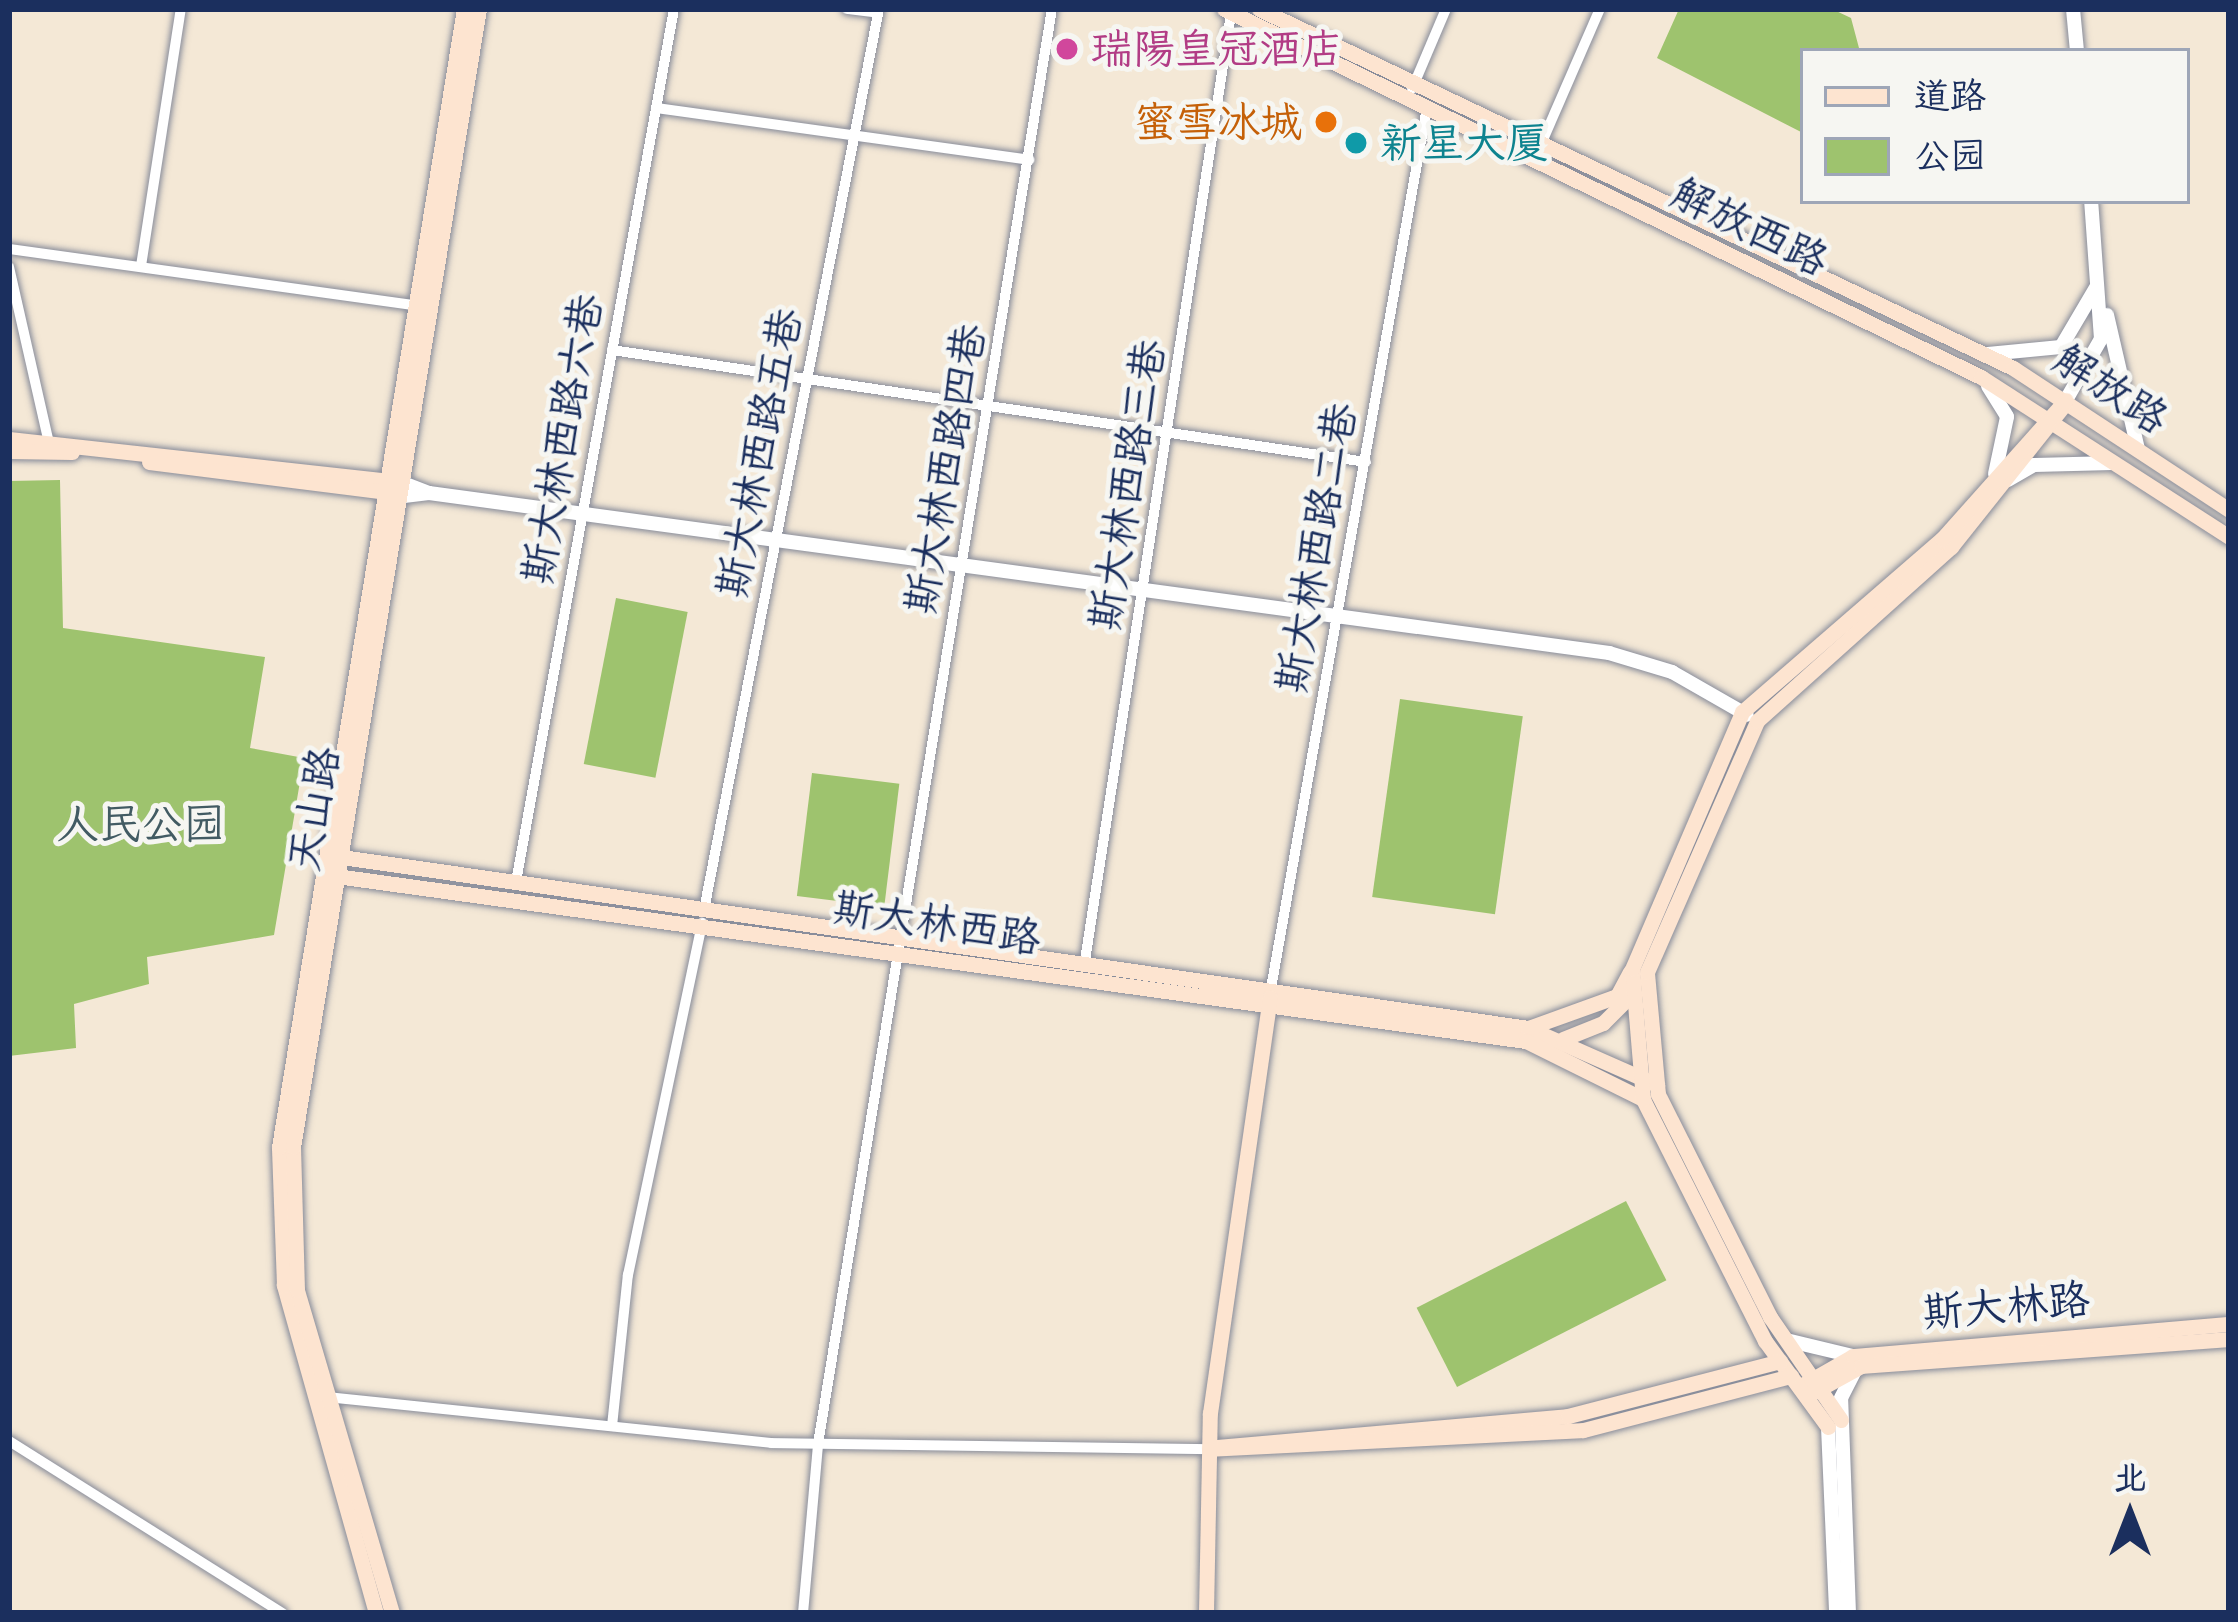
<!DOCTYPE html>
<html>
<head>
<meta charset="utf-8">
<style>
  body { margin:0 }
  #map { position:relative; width:2238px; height:1622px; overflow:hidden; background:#f4e8d6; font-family:Sriracha,"LXGW WenKai TC",sans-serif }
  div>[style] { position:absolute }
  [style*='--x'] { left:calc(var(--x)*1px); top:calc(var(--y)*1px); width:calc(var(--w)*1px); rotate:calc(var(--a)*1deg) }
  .green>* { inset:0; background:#9ec36e; transform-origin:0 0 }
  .roads { filter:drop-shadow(0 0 3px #888c9a) drop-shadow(0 0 3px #888c9a) }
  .minor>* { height:10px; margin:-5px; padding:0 5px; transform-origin:5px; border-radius:5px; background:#fff }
  .tertiary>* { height:14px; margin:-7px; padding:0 7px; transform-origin:7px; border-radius:7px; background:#fff }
  .secondary>* { height:15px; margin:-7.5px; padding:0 7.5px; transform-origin:7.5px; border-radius:7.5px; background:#fde4d0 }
  .dots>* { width:33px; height:33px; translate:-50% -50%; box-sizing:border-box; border:6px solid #f6f6f2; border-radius:50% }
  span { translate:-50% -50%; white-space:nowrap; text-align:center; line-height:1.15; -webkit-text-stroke:10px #f6f6f2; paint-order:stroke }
  .hotel-label { font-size:42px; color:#b23c85 }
  .left { translate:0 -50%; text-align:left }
  .food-label { font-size:42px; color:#c56008 }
  .right { translate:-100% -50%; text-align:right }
  .culture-label { font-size:42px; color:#0d838f }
  .street-label { font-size:42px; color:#1b2f5e }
  .park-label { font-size:42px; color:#425b63 }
  .frame { position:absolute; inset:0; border:12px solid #1b2f5e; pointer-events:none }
  .legend { position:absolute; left:1800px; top:48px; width:390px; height:156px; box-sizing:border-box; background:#f6f6f2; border:3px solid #9ea6b7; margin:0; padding:15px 21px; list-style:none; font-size:36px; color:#1b2f5e }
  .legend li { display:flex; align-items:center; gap:24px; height:60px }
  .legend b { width:60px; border:3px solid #9ea6b7 }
  .north { position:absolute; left:2070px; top:1454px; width:120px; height:120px; -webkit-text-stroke:9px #f6f6f2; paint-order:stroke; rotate:0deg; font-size:33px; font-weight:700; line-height:48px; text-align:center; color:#1b2f5e }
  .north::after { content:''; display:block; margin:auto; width:42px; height:54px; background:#1b2f5e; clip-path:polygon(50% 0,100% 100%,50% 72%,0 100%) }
</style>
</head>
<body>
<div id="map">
  <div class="green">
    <i style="clip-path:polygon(1679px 9px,1832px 9px,1851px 18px,1859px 48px,1803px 51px,1803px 133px,1657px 58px)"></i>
    <i style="clip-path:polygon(60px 480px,63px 628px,265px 657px,250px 748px,304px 758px,274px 935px,147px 957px,149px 984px,74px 1004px,76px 1048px,9px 1056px,9px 481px)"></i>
    <i style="left:616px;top:598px;width:73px;height:169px;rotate:11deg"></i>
    <i style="left:1400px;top:699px;width:124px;height:200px;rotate:8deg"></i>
    <i style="left:812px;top:773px;width:88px;height:124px;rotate:7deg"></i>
    <i style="left:1626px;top:1201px;width:89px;height:235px;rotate:63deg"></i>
  </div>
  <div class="roads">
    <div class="minor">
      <i style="--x:847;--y:9;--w:31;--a:7"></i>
      <i style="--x:1412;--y:89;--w:87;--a:-67"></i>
      <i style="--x:656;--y:108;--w:377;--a:7.9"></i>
      <i style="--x:1539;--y:149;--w:153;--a:-66.5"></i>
      <i style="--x:9;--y:249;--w:410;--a:7.9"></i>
      <i style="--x:141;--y:266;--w:260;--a:-81.2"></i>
      <i style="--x:9;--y:267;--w:175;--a:77.2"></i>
      <i style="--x:612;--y:350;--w:762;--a:8.45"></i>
      <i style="--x:516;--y:882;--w:887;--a:-79.74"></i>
      <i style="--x:704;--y:910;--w:918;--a:-79.01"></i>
      <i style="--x:1084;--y:967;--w:964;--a:-81.23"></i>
      <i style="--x:1270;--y:994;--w:895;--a:-79.96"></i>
      <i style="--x:327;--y:1397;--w:446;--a:5.9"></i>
      <i style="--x:771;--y:1443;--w:438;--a:0.8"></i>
      <i style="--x:612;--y:1426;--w:152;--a:-84"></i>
      <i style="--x:628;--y:1275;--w:360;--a:-78.1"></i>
      <i style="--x:9;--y:1441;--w:323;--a:32.2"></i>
      <i style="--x:803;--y:1613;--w:170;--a:-84.9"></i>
      <i style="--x:818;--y:1444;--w:1454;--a:-80.74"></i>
    </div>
    <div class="tertiary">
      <i style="--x:2073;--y:9;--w:42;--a:84.6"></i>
      <i style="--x:2107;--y:315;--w:138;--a:77"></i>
      <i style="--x:1988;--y:354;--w:73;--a:-5.5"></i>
      <i style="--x:2061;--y:347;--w:71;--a:-59.5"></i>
      <i style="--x:1988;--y:386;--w:36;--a:58"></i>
      <i style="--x:2007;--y:417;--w:58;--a:101.9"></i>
      <i style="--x:2066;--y:400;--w:70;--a:-60.2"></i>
      <i style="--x:2101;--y:339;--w:138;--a:-94.1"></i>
      <i style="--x:2008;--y:480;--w:30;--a:-30"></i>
      <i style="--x:2034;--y:465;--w:79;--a:-1.5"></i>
      <i style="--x:429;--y:493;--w:1191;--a:7.72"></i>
      <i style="--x:1609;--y:653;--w:66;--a:16.8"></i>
      <i style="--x:1672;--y:672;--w:86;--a:29.8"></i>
      <i style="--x:404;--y:496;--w:25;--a:-7"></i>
      <i style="--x:429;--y:493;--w:25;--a:-159"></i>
      <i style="--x:1790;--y:1341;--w:65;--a:13.4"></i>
      <i style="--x:1828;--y:1427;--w:186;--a:87.5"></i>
      <i style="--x:1849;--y:1613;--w:215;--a:-92.1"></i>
      <i style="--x:1841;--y:1398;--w:30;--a:-63"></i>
    </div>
    <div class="secondary">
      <i style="--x:1224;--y:9;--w:842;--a:25.93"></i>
      <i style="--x:1981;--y:377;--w:295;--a:32.8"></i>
      <i style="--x:1259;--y:9;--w:835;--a:25.46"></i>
      <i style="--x:2013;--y:368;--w:258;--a:33.3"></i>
      <i style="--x:9;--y:439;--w:390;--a:6.3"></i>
      <i style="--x:9;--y:451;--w:63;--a:0.9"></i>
      <i style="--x:149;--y:462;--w:246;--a:7.2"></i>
      <i style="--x:335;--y:856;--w:1205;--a:8.2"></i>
      <i style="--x:1528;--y:1028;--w:141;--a:23.8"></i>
      <i style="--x:329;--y:875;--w:1208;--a:7.9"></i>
      <i style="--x:1526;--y:1041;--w:131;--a:26.4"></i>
      <i style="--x:1531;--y:1027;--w:91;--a:-19.8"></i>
      <i style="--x:1617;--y:996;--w:27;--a:-62"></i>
      <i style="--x:1563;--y:1039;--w:43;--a:-21.8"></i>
      <i style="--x:1603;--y:1023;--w:41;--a:-45"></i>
      <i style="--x:1804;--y:1384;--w:56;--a:-29.7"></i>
      <i style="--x:1853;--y:1356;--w:377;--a:-4.9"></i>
      <i style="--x:1814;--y:1392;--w:54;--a:-29"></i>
      <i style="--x:1861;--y:1366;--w:369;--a:-4.2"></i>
      <i style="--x:1841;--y:1420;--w:125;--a:-124.6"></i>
      <i style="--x:1770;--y:1317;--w:250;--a:-116.7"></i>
      <i style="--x:1658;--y:1094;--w:122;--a:-95.2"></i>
      <i style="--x:1647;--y:972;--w:274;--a:-66.3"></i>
      <i style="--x:1757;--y:721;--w:261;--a:-41.9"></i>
      <i style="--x:1951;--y:547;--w:181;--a:-51.5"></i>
      <i style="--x:1828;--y:1427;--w:107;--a:-126.2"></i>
      <i style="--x:1765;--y:1341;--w:271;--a:-116.8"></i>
      <i style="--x:1643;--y:1099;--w:130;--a:-94.8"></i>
      <i style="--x:1632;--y:969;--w:280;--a:-66.8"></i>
      <i style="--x:1742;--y:712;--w:264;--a:-40.9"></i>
      <i style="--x:1942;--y:539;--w:186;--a:-48.3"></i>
      <i style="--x:1216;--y:1447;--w:353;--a:-5"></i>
      <i style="--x:1568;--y:1416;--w:219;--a:-14.5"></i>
      <i style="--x:1209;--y:1449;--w:374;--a:-2.9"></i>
      <i style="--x:1583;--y:1430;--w:215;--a:-14.6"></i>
      <i style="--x:376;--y:1613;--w:341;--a:-105.7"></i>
      <i style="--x:284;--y:1285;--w:138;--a:-92.1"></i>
      <i style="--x:279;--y:1147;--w:1153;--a:-80.77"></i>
      <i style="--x:392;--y:1613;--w:337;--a:-106.4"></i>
      <i style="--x:297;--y:1290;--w:143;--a:-91.6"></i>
      <i style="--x:293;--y:1147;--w:1153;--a:-80.72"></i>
      <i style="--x:1206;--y:1613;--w:200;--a:-88.9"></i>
      <i style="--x:1210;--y:1413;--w:420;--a:-81.8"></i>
    </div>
  </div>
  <div class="dots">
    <i style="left:1067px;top:49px;background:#d1479c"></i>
    <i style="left:1326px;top:122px;background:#e8710a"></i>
    <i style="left:1356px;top:143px;background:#0f9aa8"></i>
  </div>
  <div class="hotel-label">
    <span class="left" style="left:1091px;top:49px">瑞陽皇冠酒店</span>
  </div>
  <div class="food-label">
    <span class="right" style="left:1302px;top:122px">蜜雪冰城</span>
  </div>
  <div class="culture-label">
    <span class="left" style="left:1380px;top:143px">新星大厦</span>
  </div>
  <div class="street-label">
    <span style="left:1750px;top:227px;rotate:26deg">解放西路</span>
    <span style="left:2111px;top:389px;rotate:33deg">解放路</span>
    <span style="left:562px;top:439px;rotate:-80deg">斯大林西路六巷</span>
    <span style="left:759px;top:453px;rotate:-79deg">斯大林西路五巷</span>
    <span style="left:945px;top:469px;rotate:-80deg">斯大林西路四巷</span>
    <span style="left:1127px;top:485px;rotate:-81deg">斯大林西路三巷</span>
    <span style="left:1316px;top:548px;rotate:-80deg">斯大林西路二巷</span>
    <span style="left:314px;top:809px;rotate:-80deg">天山路</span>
    <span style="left:937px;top:923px;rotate:9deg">斯大林西路</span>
    <span style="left:2006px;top:1306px;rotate:-5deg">斯大林路</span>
  </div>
  <div class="park-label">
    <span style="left:141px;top:824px">人民公园</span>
  </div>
  <div class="frame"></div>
  <ul class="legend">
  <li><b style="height:15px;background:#fde4d0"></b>道路</li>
  <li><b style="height:33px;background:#9ec36e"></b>公园</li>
  </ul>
  <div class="north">北</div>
</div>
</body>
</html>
